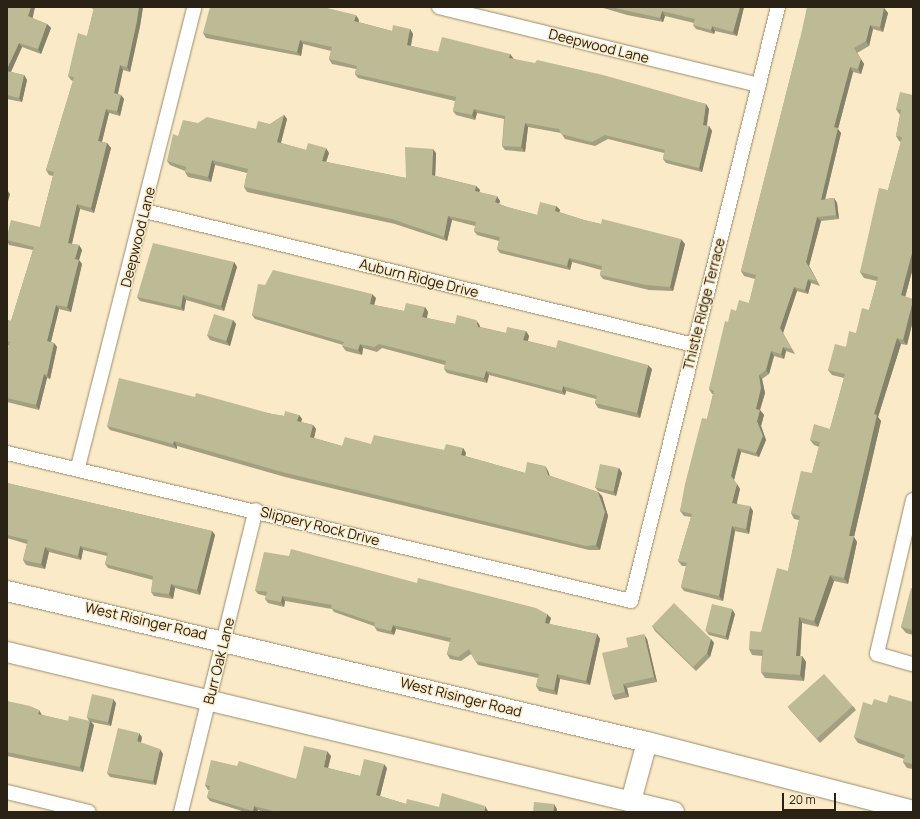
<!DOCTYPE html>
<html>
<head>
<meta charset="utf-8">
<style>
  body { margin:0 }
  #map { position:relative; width:920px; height:819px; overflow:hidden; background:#fbeac7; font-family:Manrope,sans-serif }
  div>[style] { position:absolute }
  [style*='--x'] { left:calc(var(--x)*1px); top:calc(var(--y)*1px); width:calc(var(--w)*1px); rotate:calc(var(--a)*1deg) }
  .roads { filter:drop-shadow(0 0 1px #9b8b6b) drop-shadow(0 0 1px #9b8b6b) }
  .street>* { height:14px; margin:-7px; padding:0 7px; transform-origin:7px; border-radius:7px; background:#fff }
  .secondary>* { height:20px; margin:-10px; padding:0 10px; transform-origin:10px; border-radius:10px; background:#fff }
  .wall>* { inset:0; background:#a3a081 }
  .shaded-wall>* { inset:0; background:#848269 }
  .building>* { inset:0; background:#bdba96; transform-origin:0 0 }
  span { translate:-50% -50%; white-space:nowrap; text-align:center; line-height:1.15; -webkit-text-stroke:3px #fbeac7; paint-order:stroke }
  .street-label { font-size:14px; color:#292215 }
  .frame { position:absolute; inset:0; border:8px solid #292215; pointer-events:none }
  .scale { position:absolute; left:782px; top:793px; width:54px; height:18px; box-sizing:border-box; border:2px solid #292215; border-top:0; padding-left:5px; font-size:12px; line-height:14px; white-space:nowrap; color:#292215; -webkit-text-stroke:3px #fbeac7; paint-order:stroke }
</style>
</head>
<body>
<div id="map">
  <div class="roads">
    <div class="street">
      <i style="--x:439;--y:7;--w:329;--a:13.7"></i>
      <i style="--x:145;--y:211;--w:565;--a:13.72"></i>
      <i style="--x:7;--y:453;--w:641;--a:13.34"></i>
      <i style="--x:631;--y:601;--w:612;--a:-76.1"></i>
      <i style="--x:78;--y:467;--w:474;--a:-75.8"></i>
      <i style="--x:913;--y:500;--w:158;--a:103.2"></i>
      <i style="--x:877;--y:654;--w:37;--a:16"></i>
      <i style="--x:7;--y:792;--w:84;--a:13.7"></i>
      <i style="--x:181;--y:812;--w:311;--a:-76.1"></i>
    </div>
    <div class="secondary">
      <i style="--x:7;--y:591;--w:658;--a:13.28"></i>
      <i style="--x:647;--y:742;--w:275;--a:14.5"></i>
      <i style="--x:7;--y:652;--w:686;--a:13.49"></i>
      <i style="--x:631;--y:801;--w:61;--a:-74.8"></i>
    </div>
  </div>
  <div class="wall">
    <i style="clip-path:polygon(7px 7px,35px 7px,32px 18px,47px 24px,51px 28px,41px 54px,22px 47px,11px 72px,24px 75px,27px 80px,22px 102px,7px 99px)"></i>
    <i style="clip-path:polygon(88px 7px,143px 7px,140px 26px,130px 72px,123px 70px,118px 94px,121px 95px,124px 99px,120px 116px,109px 113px,102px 142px,107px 143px,111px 148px,94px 213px,80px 209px,72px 244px,79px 245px,82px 250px,79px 260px,82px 264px,71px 312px,59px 309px,51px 342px,54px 343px,57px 347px,50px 379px,47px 378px,39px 410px,7px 402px,7px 352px,9px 346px,7px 345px,7px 320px,11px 321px,33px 250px,9px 245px,7px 241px,7px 236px,40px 227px,53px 176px,49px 175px,46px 170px,73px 81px,71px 80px,68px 76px,87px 36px,94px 9px)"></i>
    <i style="clip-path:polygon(600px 7px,744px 7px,737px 36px,715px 31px,714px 34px,696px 29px,693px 25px,694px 23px,665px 16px,663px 22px,627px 15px)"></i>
    <i style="clip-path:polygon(884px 8px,888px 13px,883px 32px,873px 29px,869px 46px,857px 53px,864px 64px,861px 74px,853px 72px,838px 129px,841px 133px,825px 199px,834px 198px,837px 203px,839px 219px,821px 221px,809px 266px,820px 286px,811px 283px,808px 294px,797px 291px,783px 333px,795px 354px,786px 351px,784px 359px,774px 356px,769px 374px,762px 379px,765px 393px,760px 410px,764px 415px,761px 426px,766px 440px,759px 457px,741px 452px,734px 480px,740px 489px,736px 503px,753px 511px,749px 534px,735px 531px,723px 601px,684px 591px,681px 587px,686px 566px,682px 566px,678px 561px,691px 517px,684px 516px,680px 511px,707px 419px,713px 394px,712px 394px,709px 389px,728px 322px,736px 311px,749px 303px,755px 279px,744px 276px,741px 271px,800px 39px)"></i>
    <i style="clip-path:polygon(359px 20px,358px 22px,392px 31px,410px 29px,413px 34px,411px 46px,438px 52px,510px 54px,513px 59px,706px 104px,709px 109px,707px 126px,709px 126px,712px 131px,702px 172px,666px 163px,663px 159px,664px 153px,608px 139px,595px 146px,565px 139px,561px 133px,528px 127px,525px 152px,505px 150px,502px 146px,504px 119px,477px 113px,475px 120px,456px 115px,453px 111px,455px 101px,358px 78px,355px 74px,356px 69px,332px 64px,329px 59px,331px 51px,303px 44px,301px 56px,206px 38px,203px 33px)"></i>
    <i style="clip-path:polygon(913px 95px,913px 268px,905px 297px,913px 299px,913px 320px,907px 345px,901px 344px,878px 417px,881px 421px,854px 537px,857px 542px,848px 584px,834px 581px,818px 627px,802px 623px,800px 656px,802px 656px,806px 662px,804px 681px,765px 678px,761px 672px,762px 656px,752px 655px,749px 649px,761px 632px,788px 571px,799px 520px,794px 519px,791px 513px,812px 473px,819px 447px,814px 445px,810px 440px,830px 429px,844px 378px,832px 375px,828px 370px,856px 333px,869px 310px,877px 281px,864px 278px,860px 272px,888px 190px,901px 142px,899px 141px,896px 136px,900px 115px,896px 109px)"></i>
    <i style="clip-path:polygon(284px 115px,287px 119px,281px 143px,306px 150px,329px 153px,326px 162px,406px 178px,436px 153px,435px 176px,476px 186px,480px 190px,479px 192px,500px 201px,499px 204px,507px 207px,537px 215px,556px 206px,560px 210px,559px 212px,584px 220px,685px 244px,673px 291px,649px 290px,603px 279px,600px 275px,601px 270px,572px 262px,570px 270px,500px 253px,497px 249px,499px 241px,477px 235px,474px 231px,475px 226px,452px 220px,447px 241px,395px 224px,247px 192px,244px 187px,247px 173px,215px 165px,211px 182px,188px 177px,185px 172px,185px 171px,170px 165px,167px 161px,178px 136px,198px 123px,256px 129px,270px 124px)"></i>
    <i style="clip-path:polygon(234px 262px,237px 267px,224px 311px,186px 300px,184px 311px,140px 301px,137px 297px)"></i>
    <i style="clip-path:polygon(265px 285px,376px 298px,374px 305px,404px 311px,425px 307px,428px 312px,427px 318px,455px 324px,479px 324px,480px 327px,506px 333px,526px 331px,529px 336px,528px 341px,556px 348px,652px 369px,640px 418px,598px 408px,595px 403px,596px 399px,566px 391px,565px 395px,489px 375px,487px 383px,447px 373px,444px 369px,445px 365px,382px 348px,377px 352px,363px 348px,362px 355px,346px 351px,342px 346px,343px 345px,255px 319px,252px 315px)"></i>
    <i style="clip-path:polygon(233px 320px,236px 324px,230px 346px,210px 340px,207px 335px)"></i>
    <i style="clip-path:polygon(195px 397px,272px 414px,284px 416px,299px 415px,302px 419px,301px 422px,313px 425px,316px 429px,314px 438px,342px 446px,371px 444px,444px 450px,463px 448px,466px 453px,465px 456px,525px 473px,545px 466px,548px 471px,550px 476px,598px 492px,602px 496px,608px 516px,600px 550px,589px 550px,285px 477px,177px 446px,177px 449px,110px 430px,107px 426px)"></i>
    <i style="clip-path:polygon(619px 468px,622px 473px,616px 496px,598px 491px,595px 487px)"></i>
    <i style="clip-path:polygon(7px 483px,212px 531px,215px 535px,200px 595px,175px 588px,173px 599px,154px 596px,151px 592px,153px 580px,108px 568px,105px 564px,107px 556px,83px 550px,81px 560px,49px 552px,45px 569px,26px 565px,23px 560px,27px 544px,7px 538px)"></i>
    <i style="clip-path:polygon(913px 589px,913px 635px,906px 633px,901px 627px)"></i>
    <i style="clip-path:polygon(255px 590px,551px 618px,549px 624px,597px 634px,600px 639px,590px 685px,560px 679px,557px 695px,539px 691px,536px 686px,538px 678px,478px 665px,471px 654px,461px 661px,450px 659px,447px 654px,450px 642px,396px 629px,394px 635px,377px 631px,374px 626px,334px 612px,332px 609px,285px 601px,284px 607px,268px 603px,265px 599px,266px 596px,258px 594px)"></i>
    <i style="clip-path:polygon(735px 614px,728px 640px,709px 635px,706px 631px)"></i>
    <i style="clip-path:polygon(652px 626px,711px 639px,714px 643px,710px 657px,696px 671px,655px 631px)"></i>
    <i style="clip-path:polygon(647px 639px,657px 682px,627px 688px,629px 697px,615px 700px,612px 695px,628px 647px)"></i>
    <i style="clip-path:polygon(7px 701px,42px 715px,68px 721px,89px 721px,87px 717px,116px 703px,111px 726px,91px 722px,94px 725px,83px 772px,7px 756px)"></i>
    <i style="clip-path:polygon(913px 702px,913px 769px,907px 768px,903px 762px,904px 759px,858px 743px,854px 737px,872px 705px,887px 703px)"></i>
    <i style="clip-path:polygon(853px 706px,856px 710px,820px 743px,791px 711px,788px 707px)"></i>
    <i style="clip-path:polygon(142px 737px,141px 743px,163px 754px,156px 785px,110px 777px,107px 773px)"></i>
    <i style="clip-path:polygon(331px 756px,328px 768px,360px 776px,387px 768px,380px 796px,406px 804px,439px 807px,488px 811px,488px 812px,263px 812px,258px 810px,257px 812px,245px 812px,210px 801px,207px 797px,209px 790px,208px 790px,205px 785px,237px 766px,296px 779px)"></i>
  </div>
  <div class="shaded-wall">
    <i style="clip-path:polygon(31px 7px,35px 7px,32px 21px,28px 16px)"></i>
    <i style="clip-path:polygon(139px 7px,143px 7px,140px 26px,130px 72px,127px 67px)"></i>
    <i style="clip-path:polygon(740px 7px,744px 7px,737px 36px,733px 32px)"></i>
    <i style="clip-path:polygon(884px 8px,888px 13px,883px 32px,880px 27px)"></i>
    <i style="clip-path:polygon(662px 11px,665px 16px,663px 22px,660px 18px)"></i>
    <i style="clip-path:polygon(356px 15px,359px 20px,358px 26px,354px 21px)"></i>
    <i style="clip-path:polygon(47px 24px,51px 28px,41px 54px,38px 49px)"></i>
    <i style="clip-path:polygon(870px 25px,873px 29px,869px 46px,866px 41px)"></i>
    <i style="clip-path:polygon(712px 26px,715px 31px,714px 34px,711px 30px)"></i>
    <i style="clip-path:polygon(410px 29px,413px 34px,410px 49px,407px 45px)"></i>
    <i style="clip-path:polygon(300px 40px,303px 44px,301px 56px,297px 52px)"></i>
    <i style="clip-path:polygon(19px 43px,22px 47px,9px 76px,7px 72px,7px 69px)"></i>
    <i style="clip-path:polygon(854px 48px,864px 64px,861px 74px,858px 69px)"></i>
    <i style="clip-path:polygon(510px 54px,514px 59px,509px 58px)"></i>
    <i style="clip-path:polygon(120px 65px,123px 70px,117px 97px,114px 93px)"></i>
    <i style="clip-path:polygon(850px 67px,853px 72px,838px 129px,841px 133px,824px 204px,821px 200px,834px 127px)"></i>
    <i style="clip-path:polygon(24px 75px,27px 80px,22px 102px,19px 98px)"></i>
    <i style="clip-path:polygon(121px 95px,124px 99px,120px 116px,117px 111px)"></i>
    <i style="clip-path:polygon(706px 104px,709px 109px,706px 130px,703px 125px)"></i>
    <i style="clip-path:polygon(106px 109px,109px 113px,101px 145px,98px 141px)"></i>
    <i style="clip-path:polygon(474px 109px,477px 113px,475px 120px,472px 115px)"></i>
    <i style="clip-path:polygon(284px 115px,287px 119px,280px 146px,277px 142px)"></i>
    <i style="clip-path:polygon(525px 123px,528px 127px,525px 152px,521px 147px)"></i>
    <i style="clip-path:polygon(709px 126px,712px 131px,702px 172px,699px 168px)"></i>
    <i style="clip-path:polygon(107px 143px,111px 148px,94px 213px,91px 208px)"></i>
    <i style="clip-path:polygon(326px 148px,329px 153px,325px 165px,322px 161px)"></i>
    <i style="clip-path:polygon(433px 149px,436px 153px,435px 180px,432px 175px)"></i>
    <i style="clip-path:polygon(212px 160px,215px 165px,211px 182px,208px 177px)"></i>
    <i style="clip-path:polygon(476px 186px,480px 190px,478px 195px,475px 191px)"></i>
    <i style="clip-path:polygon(7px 190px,10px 194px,7px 205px)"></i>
    <i style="clip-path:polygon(497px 196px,500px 201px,498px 207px,495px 202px)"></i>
    <i style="clip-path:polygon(834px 198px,837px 203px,839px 219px,836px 215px)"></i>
    <i style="clip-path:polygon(77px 204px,80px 209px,71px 247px,68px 243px)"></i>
    <i style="clip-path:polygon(556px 206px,560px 210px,558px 216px,555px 211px)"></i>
    <i style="clip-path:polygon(448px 216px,452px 220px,447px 241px,444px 237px)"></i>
    <i style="clip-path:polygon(817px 217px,821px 221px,809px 266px,820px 286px,806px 262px)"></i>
    <i style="clip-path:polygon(681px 239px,685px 244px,673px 291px,670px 287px)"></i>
    <i style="clip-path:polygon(79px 245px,82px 250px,79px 260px,82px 264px,71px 312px,67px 307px,75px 259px)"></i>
    <i style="clip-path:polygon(913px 249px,913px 268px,904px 301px,901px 295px)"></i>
    <i style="clip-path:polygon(569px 258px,572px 262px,570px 270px,567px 266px)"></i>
    <i style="clip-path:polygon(234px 262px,237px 267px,224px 311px,221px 306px)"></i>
    <i style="clip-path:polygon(808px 279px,811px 283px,808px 294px,805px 290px)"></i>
    <i style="clip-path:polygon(794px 287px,797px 291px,783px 333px,795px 354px,780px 328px)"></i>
    <i style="clip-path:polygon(372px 294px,376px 298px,373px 309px,370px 304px)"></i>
    <i style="clip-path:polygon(183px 295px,186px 300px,184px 311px,181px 307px)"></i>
    <i style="clip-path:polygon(913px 300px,913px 320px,907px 345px,903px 340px)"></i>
    <i style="clip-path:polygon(56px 305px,59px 309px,50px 345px,47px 341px)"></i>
    <i style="clip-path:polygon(425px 307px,428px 312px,426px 321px,422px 317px)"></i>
    <i style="clip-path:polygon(233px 320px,236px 324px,230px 346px,226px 341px)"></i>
    <i style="clip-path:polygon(476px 320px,479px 324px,481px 331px,478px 327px)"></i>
    <i style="clip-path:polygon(526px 331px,529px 336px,527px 344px,523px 340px)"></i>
    <i style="clip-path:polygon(897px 338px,901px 344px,878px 417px,881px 421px,854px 537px,857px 542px,848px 584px,844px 578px,849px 536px,874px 414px)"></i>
    <i style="clip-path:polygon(54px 343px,57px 347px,50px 379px,47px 375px)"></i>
    <i style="clip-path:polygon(360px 344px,363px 348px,362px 355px,358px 350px)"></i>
    <i style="clip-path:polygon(783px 347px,786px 351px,784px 359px,781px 354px)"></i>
    <i style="clip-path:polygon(771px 351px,774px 356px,769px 374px,766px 370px)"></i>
    <i style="clip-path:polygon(648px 365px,652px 369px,640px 418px,637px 413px)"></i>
    <i style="clip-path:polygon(486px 371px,489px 375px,487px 383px,484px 378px)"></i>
    <i style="clip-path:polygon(44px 374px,47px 378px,39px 410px,36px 405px)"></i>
    <i style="clip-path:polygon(759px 375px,762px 379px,765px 393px,759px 413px,756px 409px)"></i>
    <i style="clip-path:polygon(563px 386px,566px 391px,565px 395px,562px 391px)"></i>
    <i style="clip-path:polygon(760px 410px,764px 415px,761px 426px,766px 440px,759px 457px,756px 453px,757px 421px)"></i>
    <i style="clip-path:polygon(299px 415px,302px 419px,300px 426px,297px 421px)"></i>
    <i style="clip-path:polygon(313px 425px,316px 429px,313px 442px,310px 437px)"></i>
    <i style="clip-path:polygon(174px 441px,177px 446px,177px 449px,173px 444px)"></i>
    <i style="clip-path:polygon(463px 448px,466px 453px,464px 460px,461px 455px)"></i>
    <i style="clip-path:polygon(738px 448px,741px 452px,734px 480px,731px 476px)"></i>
    <i style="clip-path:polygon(545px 466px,548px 471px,551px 480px,548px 475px)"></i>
    <i style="clip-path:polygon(619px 468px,622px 473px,616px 496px,613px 491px)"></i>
    <i style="clip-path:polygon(737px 484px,740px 489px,736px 507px,732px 503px)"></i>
    <i style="clip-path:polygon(598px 492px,602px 496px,608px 516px,600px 550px,596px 545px)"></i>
    <i style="clip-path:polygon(750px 506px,753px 511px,749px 534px,746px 529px)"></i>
    <i style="clip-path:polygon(732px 526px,735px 531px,723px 601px,719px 596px)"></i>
    <i style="clip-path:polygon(212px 531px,215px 535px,200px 595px,197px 590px)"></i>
    <i style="clip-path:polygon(80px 546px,83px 550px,81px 560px,78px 556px)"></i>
    <i style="clip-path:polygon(45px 547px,49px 552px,45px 569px,41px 564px)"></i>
    <i style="clip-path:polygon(830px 575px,834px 581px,818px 627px,814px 621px)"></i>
    <i style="clip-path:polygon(171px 584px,175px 588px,173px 599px,169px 594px)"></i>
    <i style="clip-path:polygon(282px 596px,285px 601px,284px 607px,281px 602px)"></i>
    <i style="clip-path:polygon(732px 609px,735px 614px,728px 640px,725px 635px)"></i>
    <i style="clip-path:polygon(547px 614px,551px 618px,548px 628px,545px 623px)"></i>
    <i style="clip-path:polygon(799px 617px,802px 623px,800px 661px,796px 656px)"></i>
    <i style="clip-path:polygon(393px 625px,396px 629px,394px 635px,391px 631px)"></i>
    <i style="clip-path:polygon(597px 634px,600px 639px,590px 685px,586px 681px)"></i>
    <i style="clip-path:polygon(644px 634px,647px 639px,657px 682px,654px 677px)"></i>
    <i style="clip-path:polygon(711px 639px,714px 643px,710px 657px,707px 653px)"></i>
    <i style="clip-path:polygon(802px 656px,806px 662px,804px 681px,800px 675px)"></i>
    <i style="clip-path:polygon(557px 674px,560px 679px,557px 695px,554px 690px)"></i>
    <i style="clip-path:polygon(623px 684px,627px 688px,629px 697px,625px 692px)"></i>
    <i style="clip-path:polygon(113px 699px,116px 703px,111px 726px,108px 722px)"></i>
    <i style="clip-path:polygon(39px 710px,42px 715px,41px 719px,38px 714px)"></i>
    <i style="clip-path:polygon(90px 721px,94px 725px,83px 772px,80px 767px)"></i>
    <i style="clip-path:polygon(139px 733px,142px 737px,140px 746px,137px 741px)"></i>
    <i style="clip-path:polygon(160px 749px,163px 754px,156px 785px,153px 781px)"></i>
    <i style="clip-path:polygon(327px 751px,331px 756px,327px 772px,324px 767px)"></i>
    <i style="clip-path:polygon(384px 764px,387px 768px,379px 800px,376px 795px)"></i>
    <i style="clip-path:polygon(554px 804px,557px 809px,557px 812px,553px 812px)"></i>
    <i style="clip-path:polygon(254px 806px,258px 810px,257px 812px,254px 812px,253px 811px)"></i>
    <i style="clip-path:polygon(485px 806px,488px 811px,488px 812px,484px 812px)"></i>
  </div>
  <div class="building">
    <i style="clip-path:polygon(7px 7px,31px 7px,28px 16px,47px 24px,38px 49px,19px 43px,7px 69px)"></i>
    <i style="clip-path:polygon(94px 7px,139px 7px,137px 21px,127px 67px,120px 65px,114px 93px,121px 95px,117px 111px,106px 109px,98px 141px,107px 143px,91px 208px,77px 204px,68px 243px,79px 245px,75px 259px,79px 260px,67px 307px,56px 305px,47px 341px,54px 343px,47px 375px,44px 374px,36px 405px,7px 398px,7px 352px,10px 342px,7px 341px,7px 320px,11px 321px,34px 247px,7px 240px,7px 236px,11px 220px,40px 227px,54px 172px,46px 170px,74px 77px,68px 76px,78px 33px,87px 36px)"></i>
    <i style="clip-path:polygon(210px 7px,323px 7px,356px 15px,354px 21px,392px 31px,393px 25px,410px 29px,407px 45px,438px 52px,442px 37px,510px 54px,509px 58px,535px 63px,537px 60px,603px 75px,706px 104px,703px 125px,709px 126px,699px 168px,663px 159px,665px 150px,605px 135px,592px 142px,561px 134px,559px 129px,525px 123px,521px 147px,502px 146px,505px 116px,474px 109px,472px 115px,453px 111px,456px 97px,355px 74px,357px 66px,329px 59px,332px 47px,300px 40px,297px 52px,203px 33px)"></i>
    <i style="clip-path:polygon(612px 7px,740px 7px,733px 32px,712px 26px,711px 30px,693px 25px,695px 19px,662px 11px,660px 18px,624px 10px)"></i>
    <i style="clip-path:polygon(807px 7px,879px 7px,884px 8px,880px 27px,870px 25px,866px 41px,854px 48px,861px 59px,858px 69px,850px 67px,834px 127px,838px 128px,821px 200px,834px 198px,836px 215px,817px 217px,806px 262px,817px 281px,808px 279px,805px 290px,794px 287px,780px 328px,792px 349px,783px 347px,781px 354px,771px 351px,766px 370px,759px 375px,761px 388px,756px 409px,760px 410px,757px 421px,763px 436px,756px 453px,738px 448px,731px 476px,737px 484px,732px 503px,750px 506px,746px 529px,732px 526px,719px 596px,681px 587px,687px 563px,678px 561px,692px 514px,680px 511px,685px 484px,702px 418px,707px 419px,714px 391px,709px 389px,725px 321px,728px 322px,731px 309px,736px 311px,739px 300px,749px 303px,756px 275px,741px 271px,747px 247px,800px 39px)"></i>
    <i style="clip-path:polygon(7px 71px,24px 75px,19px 98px,7px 95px)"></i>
    <i style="clip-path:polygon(900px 92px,913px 95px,913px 249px,901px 295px,913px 299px,913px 300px,903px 340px,897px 338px,874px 414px,877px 415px,849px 536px,854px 536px,844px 578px,830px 575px,814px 621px,799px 617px,796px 656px,802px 656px,800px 675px,761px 672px,763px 650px,749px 649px,750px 631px,761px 632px,777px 568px,788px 571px,800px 516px,791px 513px,801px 471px,812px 473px,820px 442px,810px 440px,814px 424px,830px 429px,845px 374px,828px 370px,835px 344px,846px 347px,849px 331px,856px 333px,862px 308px,869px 310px,878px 277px,860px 272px,879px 188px,888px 190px,902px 137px,896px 136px,901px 110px,896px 109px)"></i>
    <i style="clip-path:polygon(284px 115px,277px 142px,306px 150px,308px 143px,326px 148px,322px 161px,406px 178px,405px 147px,433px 149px,432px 175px,476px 186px,475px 191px,497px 196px,495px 202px,507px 207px,537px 215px,540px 202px,556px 206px,555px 211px,584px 220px,601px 224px,602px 219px,681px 239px,670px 287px,646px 285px,600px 275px,602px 266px,569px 258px,567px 266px,497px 249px,500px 237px,474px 231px,476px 222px,448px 216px,444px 237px,392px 219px,244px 187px,248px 169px,212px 160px,208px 177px,185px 172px,186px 167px,167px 161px,173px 134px,178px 136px,183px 120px,198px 123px,207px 117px,256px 129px,258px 121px,270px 124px)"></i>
    <i style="clip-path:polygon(153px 243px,234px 262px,221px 306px,183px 295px,181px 307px,137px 297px)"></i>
    <i style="clip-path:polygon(273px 270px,372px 294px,370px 304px,404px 311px,406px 303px,425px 307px,422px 317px,455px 324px,457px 315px,476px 320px,478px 327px,506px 333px,507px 327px,526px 331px,523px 340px,556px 348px,558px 340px,648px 365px,637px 413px,595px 403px,597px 396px,563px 386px,562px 391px,486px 371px,484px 378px,444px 369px,446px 361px,379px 344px,374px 347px,360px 344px,358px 350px,342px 346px,344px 342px,252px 315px,258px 284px,265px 285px)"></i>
    <i style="left:214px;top:314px;width:20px;height:22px;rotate:18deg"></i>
    <i style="clip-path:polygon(119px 378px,195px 397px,196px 393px,272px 414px,284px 416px,285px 411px,299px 415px,297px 421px,313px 425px,310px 437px,342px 446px,345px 437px,371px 444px,374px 435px,444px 450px,446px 444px,463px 448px,461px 455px,525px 473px,527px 462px,545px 466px,548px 475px,598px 492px,605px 512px,596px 545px,586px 546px,282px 472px,174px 441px,173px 444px,107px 426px)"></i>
    <i style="left:600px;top:464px;width:19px;height:24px;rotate:12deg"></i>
    <i style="clip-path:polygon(7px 483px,212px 531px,197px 590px,171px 584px,169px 594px,151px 592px,153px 576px,105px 564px,108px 553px,80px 546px,78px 556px,45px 547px,41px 564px,23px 560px,28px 540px,7px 535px)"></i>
    <i style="clip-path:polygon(291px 549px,417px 583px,418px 578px,536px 608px,547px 614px,545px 623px,597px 634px,586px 681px,557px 674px,554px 690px,536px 686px,539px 674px,475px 661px,469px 649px,458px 657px,447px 654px,451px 638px,393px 625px,391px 631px,374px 627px,375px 623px,331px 608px,332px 605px,282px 596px,281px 602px,265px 599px,267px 592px,255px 590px,264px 552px,289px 556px)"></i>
    <i style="clip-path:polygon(911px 588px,913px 589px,913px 630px,901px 627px)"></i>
    <i style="clip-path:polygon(674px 603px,711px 639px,707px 653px,693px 667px,652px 626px)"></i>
    <i style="left:712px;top:604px;width:21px;height:28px;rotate:14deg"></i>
    <i style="clip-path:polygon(644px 634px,654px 677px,623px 684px,625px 692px,612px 695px,602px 653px,628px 647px,626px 638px)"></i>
    <i style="left:824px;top:674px;width:43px;height:49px;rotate:48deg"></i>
    <i style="left:92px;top:694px;width:22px;height:24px;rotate:13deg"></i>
    <i style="clip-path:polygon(889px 695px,913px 702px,913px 764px,903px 762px,905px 755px,854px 737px,863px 702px,872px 705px,874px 699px,887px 703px)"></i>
    <i style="clip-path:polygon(7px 701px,30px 706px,39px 710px,38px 714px,68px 721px,69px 716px,90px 721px,80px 767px,7px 752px)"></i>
    <i style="clip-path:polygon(118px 728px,139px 733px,137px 741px,160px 749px,153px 781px,107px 773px)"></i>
    <i style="clip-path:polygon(304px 746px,327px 751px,324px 767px,360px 776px,364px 759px,384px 764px,376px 795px,406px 804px,407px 799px,439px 807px,442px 793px,485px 806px,484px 812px,277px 812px,254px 806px,253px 811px,207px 797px,210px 786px,205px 785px,211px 760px,237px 766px,239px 761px,296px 779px)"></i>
    <i style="clip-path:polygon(534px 802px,554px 804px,553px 812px,533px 812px)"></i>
  </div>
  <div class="street-label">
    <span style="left:599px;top:46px;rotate:14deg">Deepwood Lane</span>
    <span style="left:138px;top:237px;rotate:-76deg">Deepwood Lane</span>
    <span style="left:419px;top:278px;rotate:14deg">Auburn Ridge Drive</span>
    <span style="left:704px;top:304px;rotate:-76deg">Thistle Ridge Terrace</span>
    <span style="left:320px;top:526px;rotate:14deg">Slippery Rock Drive</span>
    <span style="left:146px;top:621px;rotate:13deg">West Risinger Road</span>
    <span style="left:219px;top:661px;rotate:-76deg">Burr Oak Lane</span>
    <span style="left:461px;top:697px;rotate:14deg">West Risinger Road</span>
  </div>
  <div class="frame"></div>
  <div class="scale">20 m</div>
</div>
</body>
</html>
